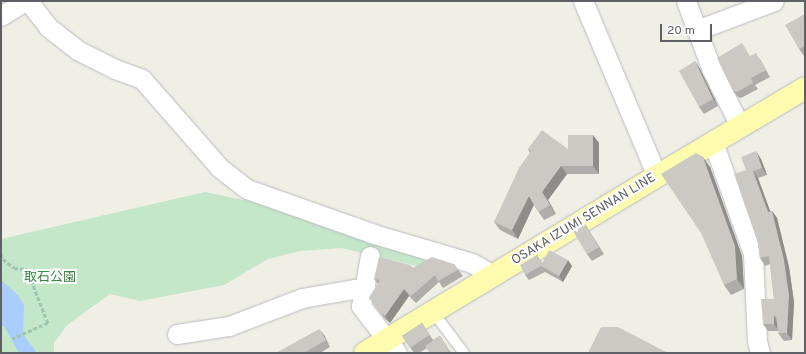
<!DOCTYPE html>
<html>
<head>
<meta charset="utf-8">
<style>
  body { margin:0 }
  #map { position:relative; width:806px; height:354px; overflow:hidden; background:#f0efe6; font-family:Overpass,"Noto Sans JP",sans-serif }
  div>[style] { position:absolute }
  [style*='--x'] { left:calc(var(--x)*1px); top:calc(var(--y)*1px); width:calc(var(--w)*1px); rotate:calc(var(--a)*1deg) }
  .green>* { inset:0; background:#c4e6c9 }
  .water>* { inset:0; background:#a9cdfd }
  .path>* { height:2.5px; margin-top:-1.25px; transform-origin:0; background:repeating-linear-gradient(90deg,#9dc7af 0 4px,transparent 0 6px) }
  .roads { filter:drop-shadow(0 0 1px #b9bac0) drop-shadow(0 0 1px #b9bac0) }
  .service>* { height:10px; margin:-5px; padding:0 5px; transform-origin:5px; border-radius:5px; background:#fff }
  .minor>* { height:19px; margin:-9.5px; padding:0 9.5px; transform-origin:9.5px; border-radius:9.5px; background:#fff }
  .primary>* { height:22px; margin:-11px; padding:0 11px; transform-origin:11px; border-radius:11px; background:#fdfbae }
  .wall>* { inset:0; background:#afada9 }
  .shaded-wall>* { inset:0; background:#8f8d89 }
  .building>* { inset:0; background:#ccc9c4; transform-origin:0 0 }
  span { translate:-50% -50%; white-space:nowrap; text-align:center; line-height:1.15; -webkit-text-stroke:4px #fff; paint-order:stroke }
  .street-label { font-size:13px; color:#5e6066 }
  .park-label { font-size:13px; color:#378445 }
  .frame { position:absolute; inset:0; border:2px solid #5e6066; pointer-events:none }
  .scale { position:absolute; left:660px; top:24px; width:52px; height:18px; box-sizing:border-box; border:2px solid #5e6066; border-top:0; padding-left:5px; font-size:12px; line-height:14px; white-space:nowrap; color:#5e6066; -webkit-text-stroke:3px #fff; paint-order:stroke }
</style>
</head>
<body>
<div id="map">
  <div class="green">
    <i style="clip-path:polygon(205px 192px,253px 202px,431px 257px,421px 267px,342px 248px,300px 251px,268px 259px,224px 285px,140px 301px,110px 294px,67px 325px,54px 343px,54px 353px,1px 353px,1px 239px)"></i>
  </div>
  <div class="water">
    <i style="clip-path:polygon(1px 280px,18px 295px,24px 305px,23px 334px,37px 353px,19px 353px,4px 326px,1px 326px)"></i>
  </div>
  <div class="path">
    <i style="--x:1;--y:254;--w:5;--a:68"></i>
    <i style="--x:3;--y:259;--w:14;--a:39"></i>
    <i style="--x:14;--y:268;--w:13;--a:4"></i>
    <i style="--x:27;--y:269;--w:58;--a:68.7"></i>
    <i style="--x:48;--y:323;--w:39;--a:156"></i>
  </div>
  <div class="roads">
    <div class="service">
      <i style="--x:433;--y:312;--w:51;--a:52.9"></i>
    </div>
    <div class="minor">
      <i style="--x:28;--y:1;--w:33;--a:52"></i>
      <i style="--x:48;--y:27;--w:37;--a:38"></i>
      <i style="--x:77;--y:50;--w:42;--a:26.6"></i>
      <i style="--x:115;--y:69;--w:29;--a:20"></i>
      <i style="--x:142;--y:79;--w:118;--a:48.8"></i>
      <i style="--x:220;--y:168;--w:34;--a:38"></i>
      <i style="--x:247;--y:189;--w:135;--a:19.5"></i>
      <i style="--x:374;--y:234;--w:102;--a:16.5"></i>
      <i style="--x:472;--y:263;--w:24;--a:30"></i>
      <i style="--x:583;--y:1;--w:190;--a:67.1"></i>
      <i style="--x:686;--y:1;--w:74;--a:69.4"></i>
      <i style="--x:712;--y:70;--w:63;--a:63.4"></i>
      <i style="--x:1;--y:16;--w:28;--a:-32"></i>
      <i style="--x:697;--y:30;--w:82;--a:-20.6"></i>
      <i style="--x:713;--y:142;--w:119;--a:70.3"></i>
      <i style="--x:753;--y:254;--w:87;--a:87.4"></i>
      <i style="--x:757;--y:341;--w:12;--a:76"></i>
      <i style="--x:370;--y:256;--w:51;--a:100.2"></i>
      <i style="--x:361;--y:306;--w:59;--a:52.5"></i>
      <i style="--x:177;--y:334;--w:53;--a:-8.7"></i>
      <i style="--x:229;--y:326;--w:78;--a:-21"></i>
      <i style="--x:302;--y:298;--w:64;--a:-9.9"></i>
    </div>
    <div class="primary">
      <i style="--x:365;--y:353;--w:341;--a:-31.2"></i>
      <i style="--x:657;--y:176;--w:172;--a:-30.7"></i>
    </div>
  </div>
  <div class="wall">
    <i style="clip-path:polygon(805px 14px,805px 56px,804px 56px,799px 49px)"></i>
    <i style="clip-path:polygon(750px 56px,760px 59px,770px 77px,755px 85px,758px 89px,741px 98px,738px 97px,733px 91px)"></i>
    <i style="clip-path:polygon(695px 61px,700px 69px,718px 106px,704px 114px,699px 107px)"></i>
    <i style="clip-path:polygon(593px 135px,599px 143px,599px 174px,567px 174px,548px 200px,556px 214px,544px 220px,534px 205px,518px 239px,500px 230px,494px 222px,530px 153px,528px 149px,568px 149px)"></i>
    <i style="clip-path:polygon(761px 159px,767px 175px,758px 178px,770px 211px,772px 211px,777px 218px,789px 267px,794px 302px,792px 340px,784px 341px,778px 333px,778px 331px,768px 331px,763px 324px,774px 299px,770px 264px,765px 266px,760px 258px,758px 243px,746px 170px)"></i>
    <i style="clip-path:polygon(710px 167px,742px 256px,744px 289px,731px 295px,724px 285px)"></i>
    <i style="clip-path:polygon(585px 224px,604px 254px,592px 261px,587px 254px)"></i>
    <i style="clip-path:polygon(537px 255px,542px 263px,572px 266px,563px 282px,545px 272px,529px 280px,525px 275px)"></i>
    <i style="clip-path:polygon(454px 264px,463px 276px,443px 288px,439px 282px,416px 303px,409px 296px,390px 323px,386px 320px,369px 298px,378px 284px,374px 279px,413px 268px)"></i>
    <i style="clip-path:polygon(422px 323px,433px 340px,440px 336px,451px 353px,430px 353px,427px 348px,419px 353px,414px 353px,402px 336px)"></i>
    <i style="clip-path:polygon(324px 335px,330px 347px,320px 353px,276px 353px)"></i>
  </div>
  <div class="shaded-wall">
    <i style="clip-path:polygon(695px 61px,700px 69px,718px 106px,713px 99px)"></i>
    <i style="clip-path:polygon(593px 135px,599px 143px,599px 174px,593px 166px)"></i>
    <i style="clip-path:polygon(756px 151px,761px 159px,767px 175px,762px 168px)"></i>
    <i style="clip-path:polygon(703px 157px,710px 167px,742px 256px,744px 289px,737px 279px)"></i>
    <i style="clip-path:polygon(561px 166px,567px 174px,548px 200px,556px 214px,550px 205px,542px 192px)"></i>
    <i style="clip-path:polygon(753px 171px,758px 178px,773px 219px,768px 212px)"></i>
    <i style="clip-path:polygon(529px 196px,534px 204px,518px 239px,512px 230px)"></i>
    <i style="clip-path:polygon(772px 211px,777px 218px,789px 267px,794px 302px,792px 340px,787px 333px)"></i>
    <i style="clip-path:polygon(568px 260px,572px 266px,563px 282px,559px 276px)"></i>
    <i style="clip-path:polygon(404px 289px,409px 296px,390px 323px,385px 316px)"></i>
    <i style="clip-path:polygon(774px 316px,779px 323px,779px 331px,774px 324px)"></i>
    <i style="clip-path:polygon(319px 329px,324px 335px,330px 347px,326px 340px)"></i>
  </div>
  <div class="building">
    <i style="clip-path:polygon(805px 14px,805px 46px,799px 49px,785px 25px)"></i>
    <i style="clip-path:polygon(742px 43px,750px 56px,756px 53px,766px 70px,751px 78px,753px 83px,737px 92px,733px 91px,717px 58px)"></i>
    <i style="clip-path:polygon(695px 61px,713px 99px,699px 107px,679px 71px)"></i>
    <i style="clip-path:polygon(542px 130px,568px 149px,568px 135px,593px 135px,593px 166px,561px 166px,542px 192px,550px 205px,538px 212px,529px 196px,512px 230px,494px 222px,519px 168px,531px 151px,528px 149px)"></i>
    <i style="clip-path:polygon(756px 151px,762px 168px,753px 171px,768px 212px,772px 211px,784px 260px,789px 295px,787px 333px,778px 333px,776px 316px,774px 316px,774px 324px,763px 324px,761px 299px,774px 299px,769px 256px,760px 258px,758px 243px,734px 174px,746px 170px,741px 157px)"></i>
    <i style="clip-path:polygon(696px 153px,703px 157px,735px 246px,737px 279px,724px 285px,701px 233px,661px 174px)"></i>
    <i style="left:585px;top:224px;width:27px;height:14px;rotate:59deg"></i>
    <i style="clip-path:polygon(549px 250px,568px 260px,559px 276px,541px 266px,525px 275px,520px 265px,537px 255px,542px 264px)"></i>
    <i style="clip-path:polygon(379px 257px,410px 265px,413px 268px,432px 257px,454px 264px,458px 270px,438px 281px,435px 275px,411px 296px,404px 289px,385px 316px,381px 313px,369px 298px,380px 280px,374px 279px)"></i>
    <i style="left:422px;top:323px;width:14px;height:24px;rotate:56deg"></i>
    <i style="clip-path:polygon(601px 327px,618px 327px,668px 353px,588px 353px)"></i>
    <i style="clip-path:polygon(319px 329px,326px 340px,304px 353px,276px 353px)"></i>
    <i style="clip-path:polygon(440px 336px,449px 351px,447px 353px,430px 353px,425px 346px)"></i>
  </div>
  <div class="street-label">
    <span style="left:584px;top:220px;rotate:-31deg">OSAKA IZUMI SENNAN LINE</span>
  </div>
  <div class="park-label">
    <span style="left:50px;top:278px">取石公園</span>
  </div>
  <div class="frame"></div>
  <div class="scale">20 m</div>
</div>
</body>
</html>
